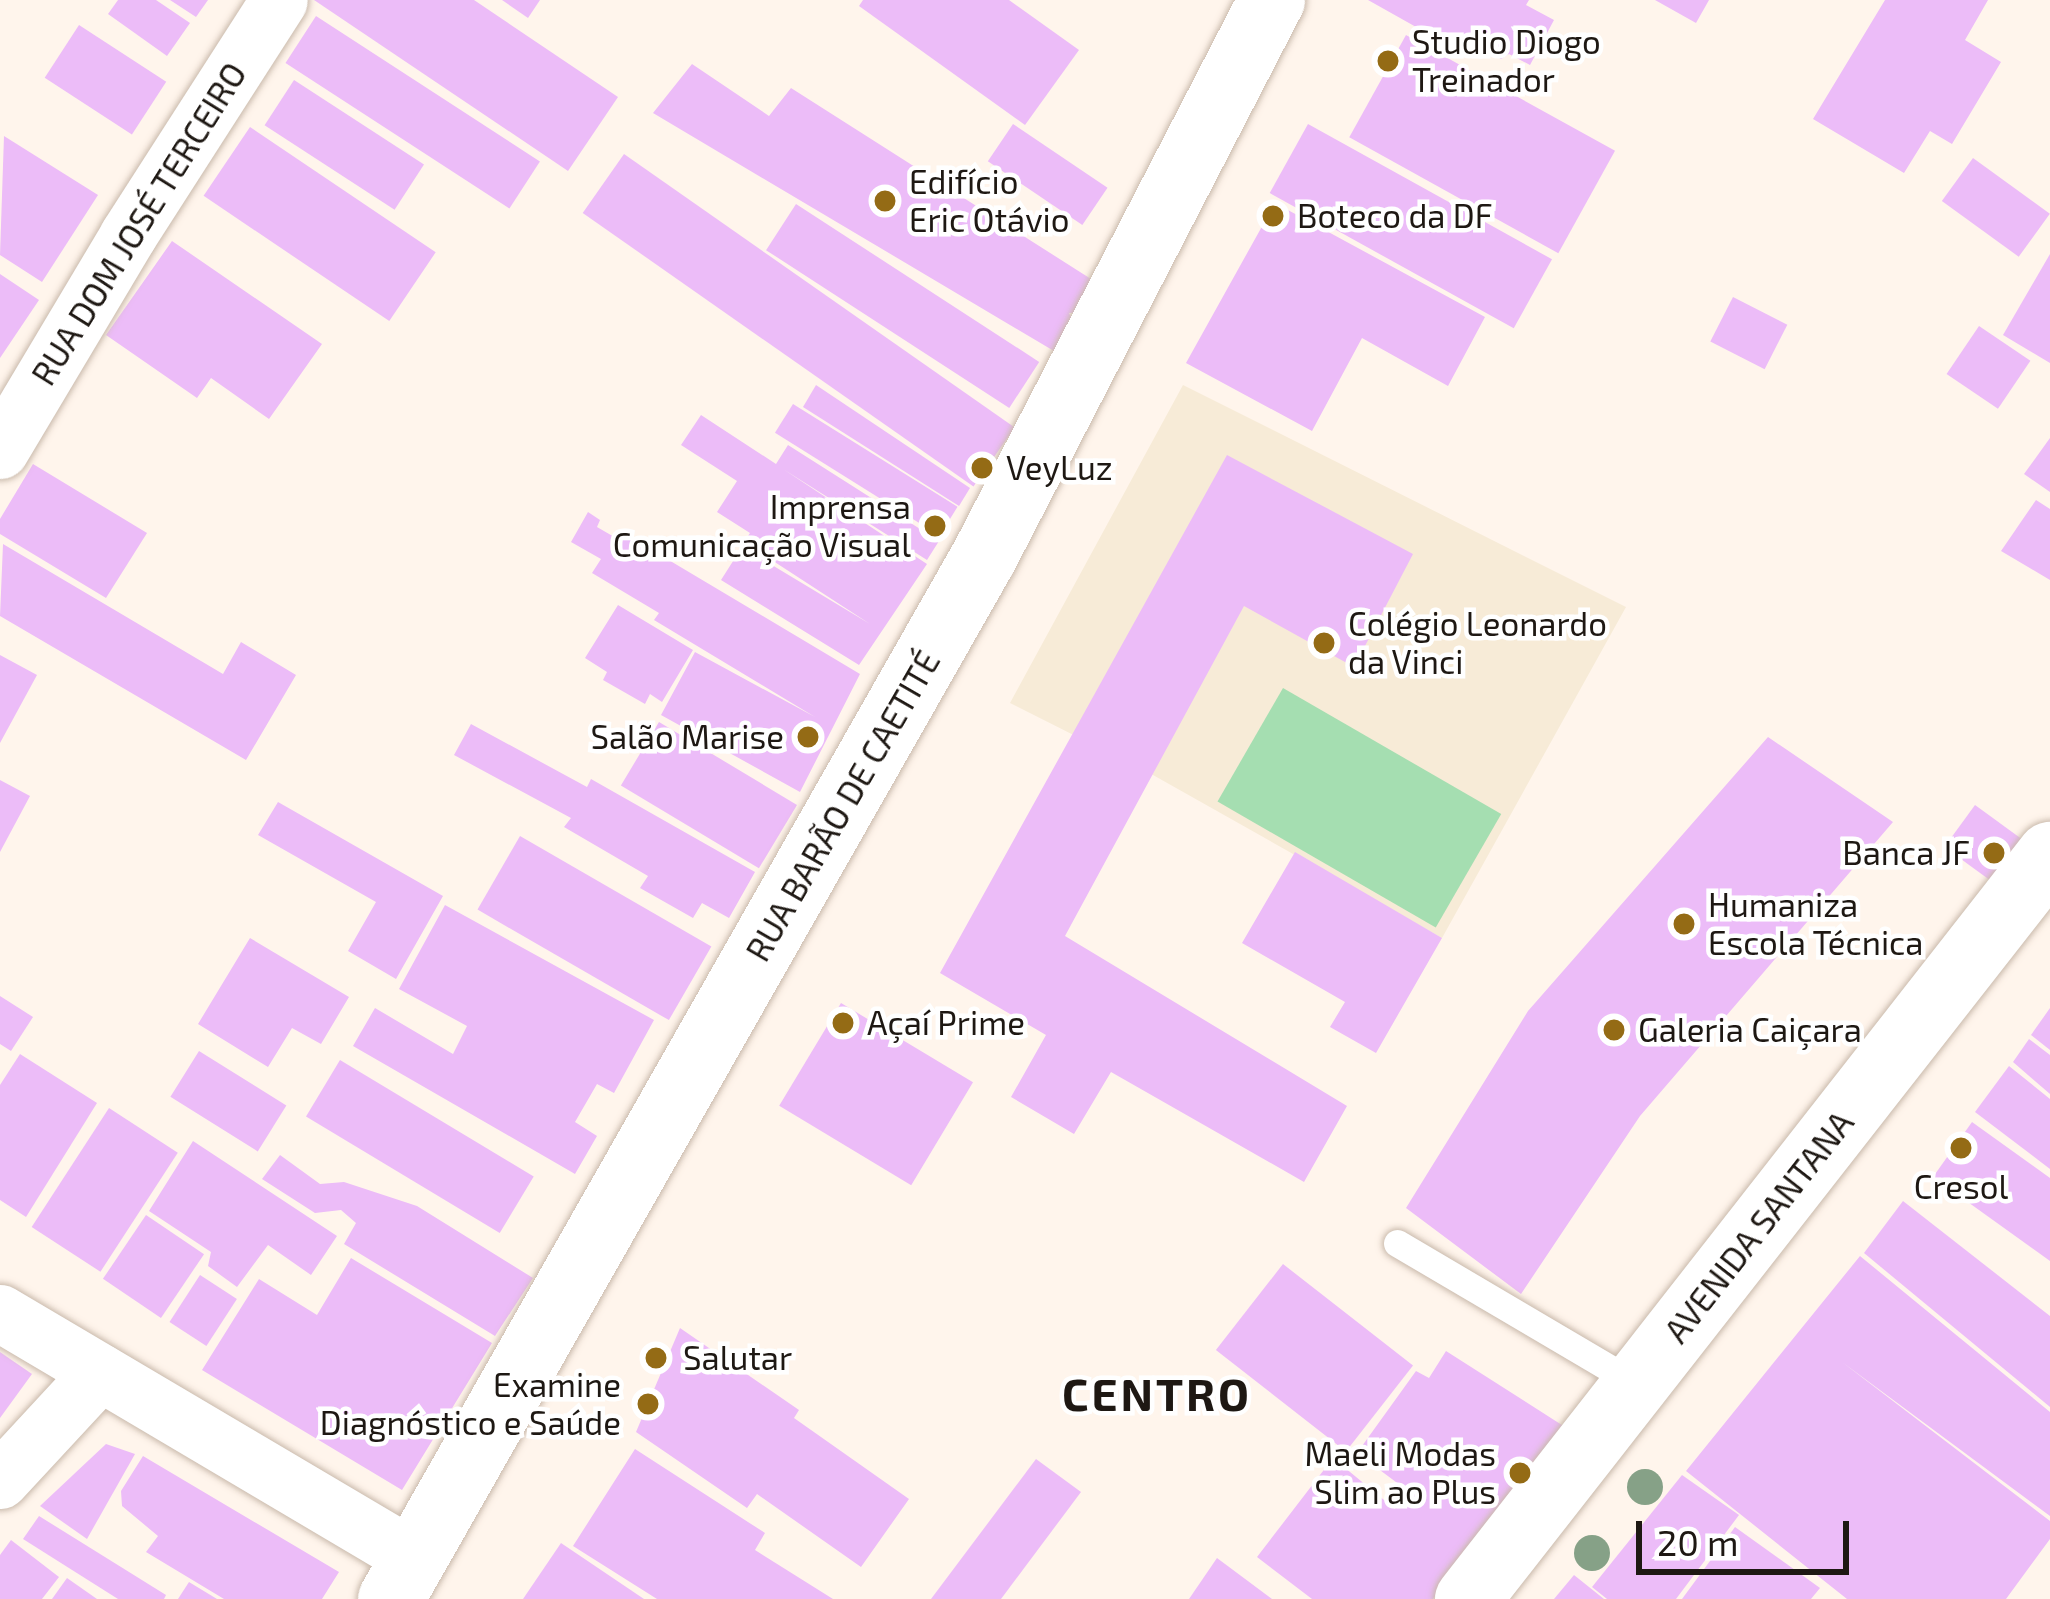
<!DOCTYPE html>
<html>
<head>
<meta charset="utf-8">
<style>
  body { margin:0 }
  #map { position:relative; width:2050px; height:1599px; overflow:hidden; background:#fff5ec; font-family:"Exo 2",sans-serif }
  div>[style] { position:absolute }
  [style*='--x'] { left:calc(var(--x)*1px); top:calc(var(--y)*1px); width:calc(var(--w)*1px); rotate:calc(var(--a)*1deg) }
  .education>* { inset:0; background:#f7ebd7 }
  .green>* { inset:0; background:#a5deb1; transform-origin:0 0 }
  .building>* { inset:0; background:#ecbcf8; transform-origin:0 0 }
  .roads { filter:drop-shadow(0 0 3px #cabaac) drop-shadow(0 0 3px #cabaac) }
  .service>* { height:27px; margin:-13.5px; padding:0 13.5px; transform-origin:13.5px; border-radius:13.5px; background:#fff }
  .minor>* { height:57px; margin:-28.5px; padding:0 28.5px; transform-origin:28.5px; border-radius:28.5px; background:#fff }
  .secondary>* { height:66px; margin:-33px; padding:0 33px; transform-origin:33px; border-radius:33px; background:#fff }
  .trees>* { width:36px; height:36px; margin:-18px; border-radius:50%; background:#86a187 }
  .dots>* { width:33px; height:33px; translate:-50% -50%; box-sizing:border-box; border:6px solid #fff; border-radius:50% }
  span { translate:-50% -50%; white-space:nowrap; text-align:center; line-height:1.15; -webkit-text-stroke:9px #fff; paint-order:stroke }
  .poi-label { font-size:33px; color:#1e1813 }
  .left { translate:0 -50%; text-align:left }
  .right { translate:-100% -50%; text-align:right }
  .street-label { font-size:33px; color:#1e1813 }
  .district-label { font-size:45px; color:#1e1813; font-weight:700; letter-spacing:3px }
  .scale { position:absolute; left:1636px; top:1521px; width:213px; height:54px; box-sizing:border-box; border:6px solid #1e1813; border-top:0; padding-left:15px; font-size:36px; line-height:42px; white-space:nowrap; color:#1e1813; -webkit-text-stroke:9px #fff; paint-order:stroke }
</style>
</head>
<body>
<div id="map">
  <div class="education">
    <i style="clip-path:polygon(1183px 385px,1626px 607px,1442px 938px,1153px 775px,1010px 703px)"></i>
  </div>
  <div class="green">
    <i style="left:1283px;top:688px;width:252px;height:131px;rotate:30deg"></i>
  </div>
  <div class="building">
    <i style="clip-path:polygon(118px 0,156px 0,190px 23px,167px 56px,108px 14px)"></i>
    <i style="clip-path:polygon(170px 0,208px 0,196px 17px)"></i>
    <i style="clip-path:polygon(314px 0,474px 0,618px 97px,568px 171px)"></i>
    <i style="clip-path:polygon(502px 0,540px 0,528px 18px)"></i>
    <i style="clip-path:polygon(863px 0,1009px 0,1079px 50px,1025px 125px,859px 6px)"></i>
    <i style="clip-path:polygon(1368px 0,1529px 0,1526px 5px,1554px 20px,1530px 65px,1509px 54px,1501px 59px,1463px 38px,1457px 50px)"></i>
    <i style="clip-path:polygon(1655px 0,1709px 0,1696px 23px)"></i>
    <i style="clip-path:polygon(1885px 0,1988px 0,1965px 40px,2001px 62px,1952px 144px,1930px 131px,1904px 173px,1813px 119px)"></i>
    <i style="left:316px;top:16px;width:267px;height:56px;rotate:33deg"></i>
    <i style="left:79px;top:25px;width:104px;height:63px;rotate:33deg"></i>
    <i style="left:1406px;top:35px;width:239px;height:117px;rotate:29deg"></i>
    <i style="clip-path:polygon(692px 64px,769px 116px,791px 88px,1102px 286px,1084px 313px,1069px 313px,1077px 329px,1059px 354px,653px 113px)"></i>
    <i style="left:294px;top:80px;width:155px;height:54px;rotate:33deg"></i>
    <i style="left:1013px;top:124px;width:114px;height:45px;rotate:34deg"></i>
    <i style="left:1308px;top:124px;width:279px;height:79px;rotate:29deg"></i>
    <i style="left:250px;top:127px;width:224px;height:83px;rotate:34deg"></i>
    <i style="clip-path:polygon(4px 136px,98px 195px,42px 282px,0 255px)"></i>
    <i style="left:624px;top:154px;width:477px;height:72px;rotate:35deg"></i>
    <i style="left:1973px;top:158px;width:95px;height:53px;rotate:36deg"></i>
    <i style="clip-path:polygon(1275px 203px,1485px 317px,1448px 386px,1362px 338px,1312px 431px,1186px 363px)"></i>
    <i style="left:796px;top:204px;width:290px;height:55px;rotate:33deg"></i>
    <i style="clip-path:polygon(172px 241px,322px 344px,269px 419px,211px 378px,197px 398px,106px 335px)"></i>
    <i style="clip-path:polygon(2050px 254px,2050px 363px,2003px 335px)"></i>
    <i style="clip-path:polygon(0 274px,39px 300px,0 358px)"></i>
    <i style="left:1733px;top:297px;width:61px;height:50px;rotate:27deg"></i>
    <i style="left:1979px;top:326px;width:62px;height:58px;rotate:34deg"></i>
    <i style="clip-path:polygon(816px 385px,970px 488px,959px 506px,803px 407px)"></i>
    <i style="left:793px;top:404px;width:194px;height:34px;rotate:32deg"></i>
    <i style="clip-path:polygon(701px 415px,776px 464px,788px 445px,939px 541px,927px 560px,783px 469px,927px 564px,859px 665px,721px 580px,742px 547px,870px 624px,744px 542px,750px 533px,717px 512px,737px 481px,681px 445px)"></i>
    <i style="clip-path:polygon(2050px 438px,2050px 492px,2024px 474px)"></i>
    <i style="clip-path:polygon(1227px 455px,1413px 554px,1354px 667px,1244px 606px,1065px 936px,1347px 1106px,1304px 1182px,1111px 1072px,1074px 1134px,1011px 1097px,1046px 1035px,940px 973px)"></i>
    <i style="clip-path:polygon(33px 464px,147px 533px,106px 598px,0 534px,0 519px)"></i>
    <i style="clip-path:polygon(2036px 500px,2050px 509px,2050px 580px,2001px 551px)"></i>
    <i style="clip-path:polygon(588px 512px,600px 520px,597px 527px,616px 538px,620px 531px,860px 674px,800px 792px,661px 715px,695px 652px,815px 717px,654px 620px,659px 613px,592px 573px,601px 559px,571px 542px)"></i>
    <i style="clip-path:polygon(3px 544px,223px 674px,241px 642px,296px 675px,246px 760px,0 616px)"></i>
    <i style="clip-path:polygon(618px 605px,693px 650px,662px 702px,650px 694px,645px 704px,603px 680px,607px 672px,585px 658px)"></i>
    <i style="clip-path:polygon(0 655px,37px 675px,0 743px)"></i>
    <i style="left:659px;top:722px;width:161px;height:74px;rotate:31deg"></i>
    <i style="clip-path:polygon(471px 724px,587px 787px,591px 779px,755px 872px,729px 918px,702px 903px,693px 918px,640px 888px,648px 876px,564px 827px,571px 818px,454px 755px)"></i>
    <i style="clip-path:polygon(1768px 737px,1893px 822px,1640px 1116px,1521px 1294px,1406px 1208px,1528px 1011px)"></i>
    <i style="clip-path:polygon(0 780px,30px 796px,0 852px)"></i>
    <i style="clip-path:polygon(278px 802px,443px 896px,396px 979px,348px 951px,376px 902px,258px 835px)"></i>
    <i style="left:1975px;top:805px;width:59px;height:52px;rotate:36deg"></i>
    <i style="left:520px;top:836px;width:221px;height:85px;rotate:30deg"></i>
    <i style="clip-path:polygon(1295px 852px,1442px 938px,1376px 1053px,1330px 1027px,1345px 1002px,1242px 943px)"></i>
    <i style="clip-path:polygon(445px 905px,654px 1020px,614px 1093px,597px 1084px,575px 1122px,597px 1136px,575px 1174px,353px 1046px,375px 1008px,453px 1054px,467px 1026px,399px 989px)"></i>
    <i style="clip-path:polygon(250px 938px,349px 997px,321px 1044px,292px 1028px,268px 1067px,198px 1024px)"></i>
    <i style="clip-path:polygon(0 996px,33px 1017px,11px 1051px,0 1044px)"></i>
    <i style="left:841px;top:1003px;width:154px;height:120px;rotate:31deg"></i>
    <i style="clip-path:polygon(2050px 1008px,2050px 1050px,2031px 1035px)"></i>
    <i style="clip-path:polygon(2029px 1039px,2050px 1055px,2050px 1094px,2013px 1062px)"></i>
    <i style="left:199px;top:1051px;width:103px;height:54px;rotate:32deg"></i>
    <i style="clip-path:polygon(20px 1054px,97px 1103px,26px 1217px,0 1200px,0 1085px)"></i>
    <i style="left:340px;top:1060px;width:226px;height:66px;rotate:31deg"></i>
    <i style="clip-path:polygon(2009px 1066px,2050px 1099px,2050px 1169px,1975px 1112px)"></i>
    <i style="left:109px;top:1108px;width:82px;height:142px;rotate:33deg"></i>
    <i style="clip-path:polygon(1972px 1122px,2050px 1178px,2050px 1261px,1933px 1177px)"></i>
    <i style="clip-path:polygon(193px 1141px,337px 1236px,311px 1275px,268px 1245px,237px 1287px,208px 1266px,211px 1252px,149px 1211px)"></i>
    <i style="clip-path:polygon(280px 1155px,320px 1184px,344px 1182px,417px 1206px,533px 1278px,495px 1336px,344px 1244px,356px 1223px,341px 1210px,315px 1213px,262px 1179px)"></i>
    <i style="clip-path:polygon(1903px 1201px,2050px 1316px,2050px 1407px,1864px 1253px)"></i>
    <i style="left:146px;top:1215px;width:70px;height:77px;rotate:34deg"></i>
    <i style="clip-path:polygon(1860px 1256px,2050px 1412px,2050px 1516px,1842px 1362px,2050px 1521px,2050px 1539px,2006px 1599px,1847px 1599px,1686px 1471px)"></i>
    <i style="clip-path:polygon(351px 1258px,492px 1343px,402px 1490px,202px 1370px,259px 1279px,317px 1315px)"></i>
    <i style="left:1283px;top:1264px;width:165px;height:109px;rotate:38deg"></i>
    <i style="left:200px;top:1275px;width:44px;height:56px;rotate:33deg"></i>
    <i style="clip-path:polygon(680px 1328px,799px 1410px,794px 1418px,909px 1499px,861px 1567px,757px 1494px,747px 1508px,636px 1432px)"></i>
    <i style="clip-path:polygon(1446px 1351px,1565px 1427px,1433px 1599px,1312px 1599px,1257px 1557px,1333px 1458px,1395px 1509px,1408px 1491px,1357px 1453px,1416px 1371px,1429px 1378px)"></i>
    <i style="clip-path:polygon(0 1352px,32px 1374px,0 1418px)"></i>
    <i style="clip-path:polygon(106px 1444px,135px 1454px,87px 1539px,40px 1506px)"></i>
    <i style="clip-path:polygon(635px 1449px,765px 1533px,755px 1550px,833px 1599px,657px 1599px,573px 1546px)"></i>
    <i style="clip-path:polygon(143px 1456px,339px 1572px,322px 1599px,224px 1599px,146px 1552px,158px 1536px,122px 1506px,121px 1491px)"></i>
    <i style="clip-path:polygon(1036px 1459px,1081px 1492px,1001px 1599px,931px 1599px)"></i>
    <i style="clip-path:polygon(1682px 1475px,1739px 1515px,1676px 1599px,1607px 1599px,1592px 1587px)"></i>
    <i style="clip-path:polygon(39px 1516px,166px 1595px,164px 1599px,118px 1599px,23px 1539px)"></i>
    <i style="clip-path:polygon(1735px 1527px,1820px 1588px,1811px 1599px,1682px 1599px)"></i>
    <i style="clip-path:polygon(11px 1540px,59px 1577px,42px 1599px,0 1599px,0 1555px)"></i>
    <i style="clip-path:polygon(561px 1543px,644px 1599px,523px 1599px)"></i>
    <i style="clip-path:polygon(1217px 1558px,1272px 1599px,1189px 1599px)"></i>
    <i style="clip-path:polygon(1574px 1575px,1604px 1599px,1554px 1599px)"></i>
    <i style="clip-path:polygon(67px 1578px,97px 1599px,52px 1599px)"></i>
    <i style="clip-path:polygon(189px 1582px,217px 1599px,178px 1599px)"></i>
  </div>
  <div class="roads">
    <div class="service">
      <i style="--x:1397;--y:1243;--w:277;--a:30.5"></i>
    </div>
    <div class="minor">
      <i style="--x:0;--y:450;--w:250;--a:-59.2"></i>
      <i style="--x:128;--y:235;--w:279;--a:-57.3"></i>
      <i style="--x:0;--y:1313;--w:482;--a:30.6"></i>
      <i style="--x:0;--y:1480;--w:147;--a:-47.2"></i>
    </div>
    <div class="secondary">
      <i style="--x:391;--y:1599;--w:1201;--a:-60.36"></i>
      <i style="--x:985;--y:555;--w:625;--a:-62.66"></i>
      <i style="--x:1468;--y:1599;--w:945;--a:-51.97"></i>
    </div>
  </div>
  <div class="trees">
    <i style="left:1645px;top:1487px"></i>
    <i style="left:1592px;top:1553px"></i>
  </div>
  <div class="dots">
    <i style="left:1388px;top:61px;background:#946b15"></i>
    <i style="left:885px;top:201px;background:#946b15"></i>
    <i style="left:1273px;top:216px;background:#946b15"></i>
    <i style="left:982px;top:468px;background:#946b15"></i>
    <i style="left:935px;top:526px;background:#946b15"></i>
    <i style="left:1324px;top:643px;background:#946b15"></i>
    <i style="left:808px;top:737px;background:#946b15"></i>
    <i style="left:1994px;top:853px;background:#946b15"></i>
    <i style="left:1684px;top:924px;background:#946b15"></i>
    <i style="left:843px;top:1023px;background:#946b15"></i>
    <i style="left:1614px;top:1030px;background:#946b15"></i>
    <i style="left:1961px;top:1148px;background:#946b15"></i>
    <i style="left:656px;top:1358px;background:#946b15"></i>
    <i style="left:648px;top:1404px;background:#946b15"></i>
    <i style="left:1520px;top:1473px;background:#946b15"></i>
  </div>
  <div class="poi-label">
    <span class="left" style="left:1412px;top:61px">Studio Diogo<br>Treinador</span>
    <span class="left" style="left:909px;top:201px">Edifício<br>Eric Otávio</span>
    <span class="left" style="left:1297px;top:216px">Boteco da DF</span>
    <span class="left" style="left:1006px;top:468px">VeyLuz</span>
    <span class="right" style="left:911px;top:526px">Imprensa<br>Comunicação Visual</span>
    <span class="left" style="left:1348px;top:643px">Colégio Leonardo<br>da Vinci</span>
    <span class="right" style="left:784px;top:737px">Salão Marise</span>
    <span class="right" style="left:1970px;top:853px">Banca JF</span>
    <span class="left" style="left:1708px;top:924px">Humaniza<br>Escola Técnica</span>
    <span class="left" style="left:867px;top:1023px">Açaí Prime</span>
    <span class="left" style="left:1638px;top:1030px">Galeria Caiçara</span>
    <span style="left:1961px;top:1187px">Cresol</span>
    <span class="left" style="left:683px;top:1358px">Salutar</span>
    <span class="right" style="left:621px;top:1404px">Examine<br>Diagnóstico e Saúde</span>
    <span class="right" style="left:1496px;top:1473px">Maeli Modas<br>Slim ao Plus</span>
  </div>
  <div class="street-label">
    <span style="left:139px;top:224px;rotate:-58deg">RUA DOM JOSÉ TERCEIRO</span>
    <span style="left:843px;top:806px;rotate:-60deg">RUA BARÃO DE CAETITÉ</span>
    <span style="left:1759px;top:1227px;rotate:-52deg">AVENIDA SANTANA</span>
  </div>
  <div class="district-label">
    <span style="left:1157px;top:1394px">CENTRO</span>
  </div>
  <div class="scale">20 m</div>
</div>
</body>
</html>
